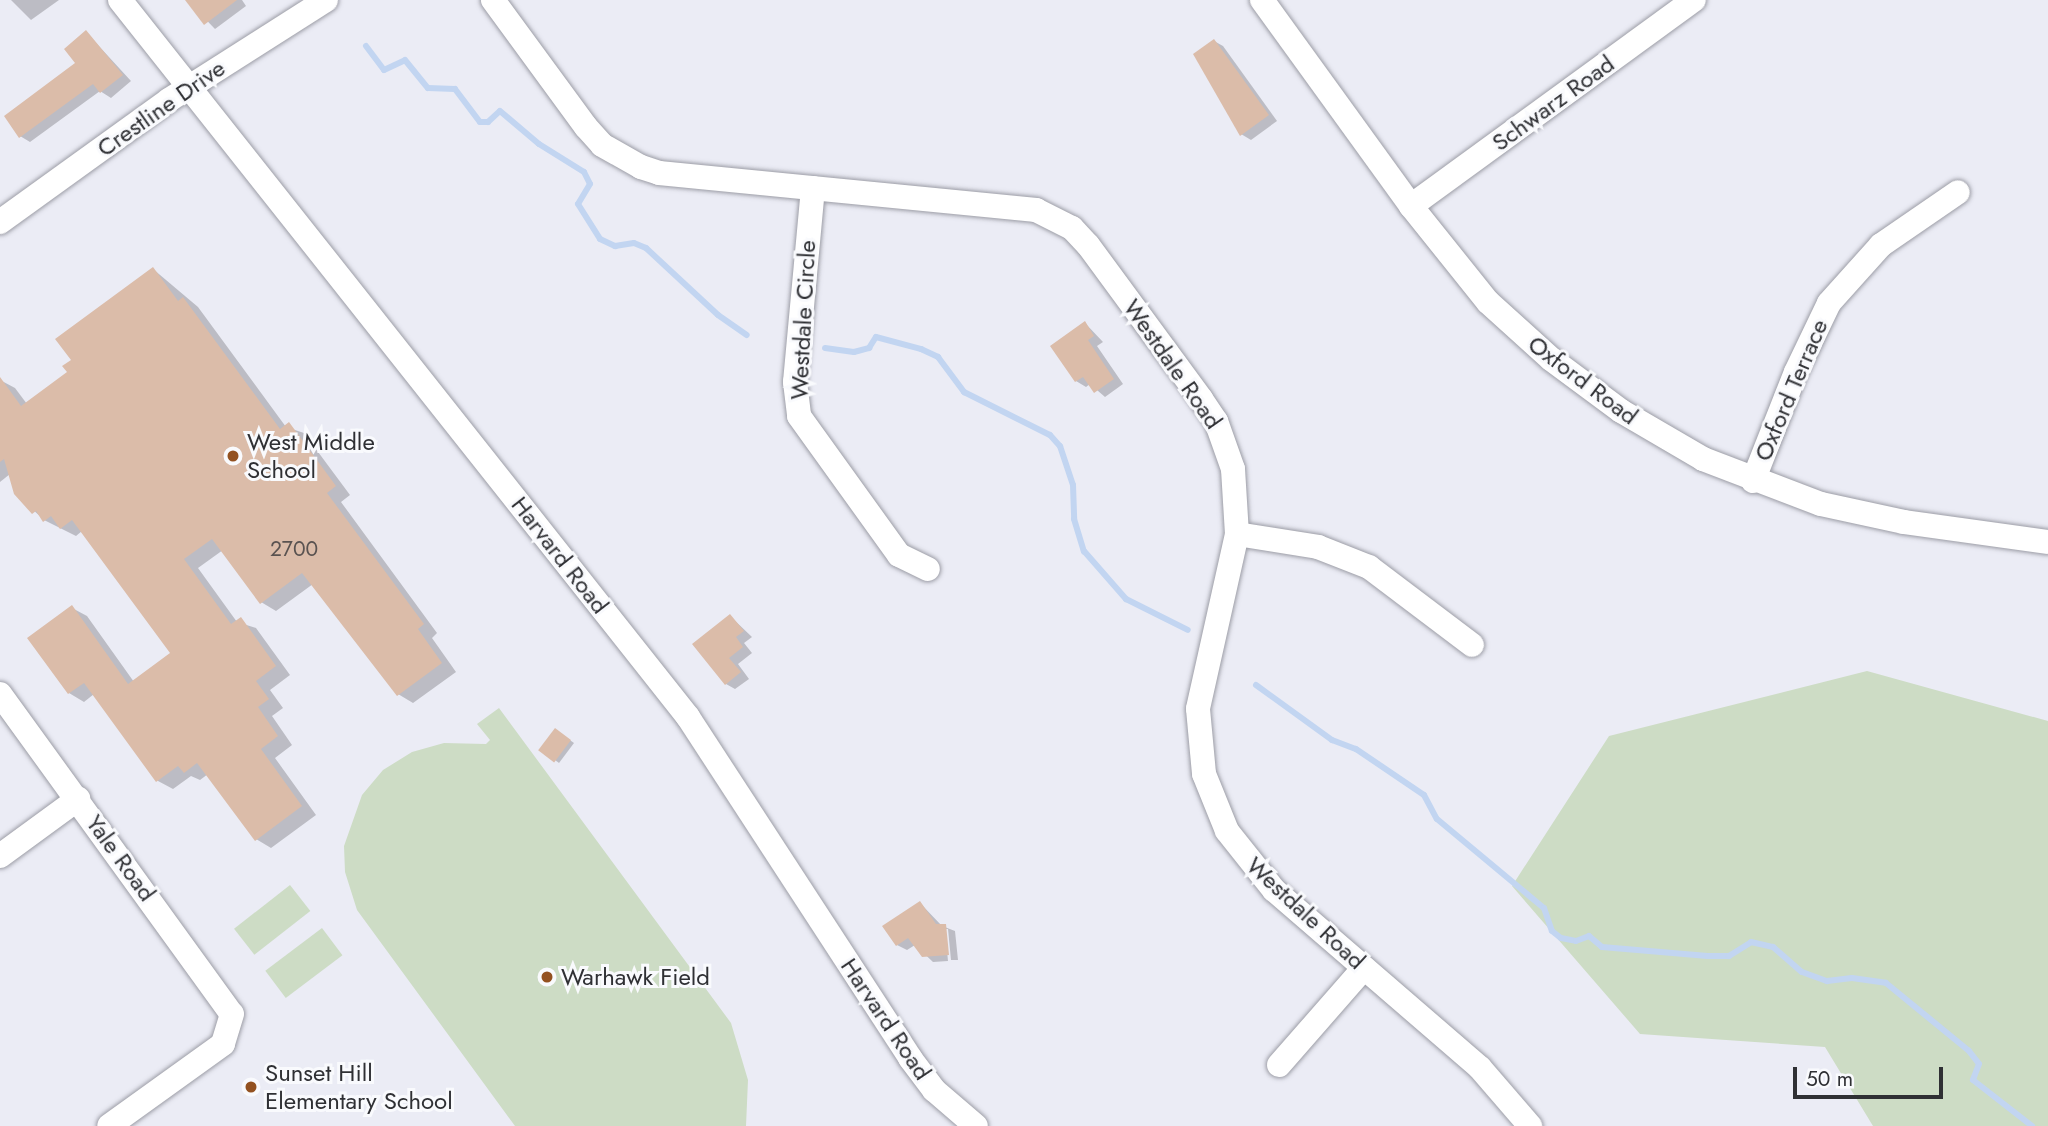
<!DOCTYPE html>
<html>
<head>
<meta charset="utf-8">
<style>
  body { margin:0 }
  #map { position:relative; width:2048px; height:1126px; overflow:hidden; background:#ebecf5; font-family:Jost,sans-serif }
  div>[style] { position:absolute }
  [style*='--x'] { left:calc(var(--x)*1px); top:calc(var(--y)*1px); width:calc(var(--w)*1px); rotate:calc(var(--a)*1deg) }
  .green>* { inset:0; background:#cddcc5; transform-origin:0 0 }
  .shadow>* { inset:0; background:#0003 }
  .stream>* { height:6px; margin:-3px; padding:0 3px; transform-origin:3px; border-radius:3px; background:#c2d5f1 }
  .building>* { inset:0; background:#dbbca9; transform-origin:0 0 }
  .roads { filter:drop-shadow(0 0 2px #9c9da6) drop-shadow(0 0 2px #9c9da6) }
  .minor>* { height:24px; margin:-12px; padding:0 12px; transform-origin:12px; border-radius:12px; background:#fff }
  .dots>* { width:19px; height:19px; translate:-50% -50%; box-sizing:border-box; border:4px solid #f9fafd; border-radius:50% }
  span { translate:-50% -50%; white-space:nowrap; text-align:center; line-height:1.15; -webkit-text-stroke:6px #f9fafd; paint-order:stroke }
  .number-label { font-size:21px; color:#5a5351 }
  .number-label span { -webkit-text-stroke-width:0 }
  .street-label { font-size:24px; color:#2f3034 }
  .poi-label { font-size:24px; color:#2f3034 }
  .left { translate:0 -50%; text-align:left }
  .scale { position:absolute; left:1793px; top:1067px; width:150px; height:32px; box-sizing:border-box; border:4px solid #2f3034; border-top:0; padding-left:9px; font-size:21px; line-height:24px; white-space:nowrap; color:#2f3034; -webkit-text-stroke:5px #f9fafd; paint-order:stroke }
</style>
</head>
<body>
<div id="map">
  <div class="green">
    <i style="clip-path:polygon(1867px 671px,2048px 721px,2048px 1126px,1873px 1126px,1825px 1047px,1640px 1034px,1512px 886px,1609px 736px)"></i>
    <i style="clip-path:polygon(499px 708px,731px 1023px,748px 1080px,746px 1126px,515px 1126px,357px 910px,345px 872px,344px 846px,362px 795px,383px 770px,412px 752px,444px 743px,486px 744px,490px 740px,477px 724px)"></i>
    <i style="left:290px;top:885px;width:33px;height:71px;rotate:52deg"></i>
    <i style="left:322px;top:928px;width:34px;height:71px;rotate:53deg"></i>
  </div>
  <div class="shadow">
    <i style="clip-path:polygon(11px 0,59px 0,31px 20px)"></i>
    <i style="clip-path:polygon(187px 0,242px 0,246px 6px,215px 29px)"></i>
    <i style="clip-path:polygon(86px 32px,131px 81px,111px 98px,100px 91px,30px 142px,20px 136px,78px 63px)"></i>
    <i style="clip-path:polygon(1214px 41px,1223px 46px,1277px 121px,1251px 140px,1241px 134px)"></i>
    <i style="clip-path:polygon(153px 269px,198px 307px,286px 427px,304px 433px,350px 495px,341px 502px,437px 633px,432px 638px,456px 672px,413px 703px,398px 694px,313px 584px,276px 611px,261px 602px,223px 550px,198px 568px,237px 622px,256px 628px,290px 675px,270px 690px,283px 708px,272px 716px,292px 745px,275px 758px,316px 815px,271px 848px,256px 839px,208px 774px,200px 780px,191px 776px,173px 789px,158px 781px,94px 694px,84px 702px,69px 693px,72px 608px,87px 616px,134px 682px,172px 654px,82px 531px,76px 536px,44px 520px,15px 493px,10px 474px,0 482px,0 380px,15px 388px,27px 404px,69px 373px,73px 360px)"></i>
    <i style="clip-path:polygon(1085px 323px,1103px 342px,1097px 346px,1123px 384px,1105px 397px,1090px 384px,1086px 387px,1076px 381px)"></i>
    <i style="clip-path:polygon(730px 616px,752px 637px,744px 643px,752px 653px,738px 664px,749px 679px,735px 689px,726px 684px)"></i>
    <i style="clip-path:polygon(560px 733px,574px 743px,559px 763px,555px 760px)"></i>
    <i style="clip-path:polygon(920px 903px,942px 926px,955px 931px,958px 960px,951px 960px,948px 929px,945px 929px,948px 961px,933px 962px,915px 945px,907px 950px,897px 945px)"></i>
  </div>
  <div class="stream">
    <i style="--x:366;--y:46;--w:30;--a:53"></i>
    <i style="--x:384;--y:70;--w:23;--a:-25"></i>
    <i style="--x:405;--y:60;--w:36;--a:51"></i>
    <i style="--x:428;--y:88;--w:27;--a:2"></i>
    <i style="--x:455;--y:89;--w:41;--a:52.9"></i>
    <i style="--x:480;--y:122;--w:8;--a:0"></i>
    <i style="--x:488;--y:122;--w:16;--a:-43"></i>
    <i style="--x:500;--y:111;--w:51;--a:40.2"></i>
    <i style="--x:539;--y:144;--w:53;--a:31.9"></i>
    <i style="--x:584;--y:172;--w:13;--a:63"></i>
    <i style="--x:590;--y:184;--w:23;--a:121"></i>
    <i style="--x:578;--y:204;--w:41;--a:57.8"></i>
    <i style="--x:600;--y:239;--w:17;--a:25"></i>
    <i style="--x:615;--y:246;--w:19;--a:-9"></i>
    <i style="--x:634;--y:243;--w:13;--a:23"></i>
    <i style="--x:646;--y:248;--w:98;--a:42.9"></i>
    <i style="--x:718;--y:315;--w:35;--a:35"></i>
    <i style="--x:825;--y:348;--w:29;--a:8"></i>
    <i style="--x:854;--y:352;--w:16;--a:-15"></i>
    <i style="--x:869;--y:348;--w:13;--a:-58"></i>
    <i style="--x:876;--y:337;--w:47;--a:14.9"></i>
    <i style="--x:921;--y:349;--w:19;--a:25"></i>
    <i style="--x:938;--y:357;--w:44;--a:53.4"></i>
    <i style="--x:964;--y:392;--w:96;--a:26.6"></i>
    <i style="--x:1050;--y:435;--w:15;--a:48"></i>
    <i style="--x:1060;--y:446;--w:41;--a:71.6"></i>
    <i style="--x:1073;--y:485;--w:34;--a:88"></i>
    <i style="--x:1074;--y:519;--w:34;--a:73"></i>
    <i style="--x:1084;--y:551;--w:64;--a:48.8"></i>
    <i style="--x:1126;--y:599;--w:69;--a:26.6"></i>
    <i style="--x:1256;--y:685;--w:94;--a:35.9"></i>
    <i style="--x:1332;--y:740;--w:26;--a:21"></i>
    <i style="--x:1356;--y:749;--w:82;--a:34.1"></i>
    <i style="--x:1424;--y:795;--w:27;--a:62"></i>
    <i style="--x:1437;--y:819;--w:139;--a:39.8"></i>
    <i style="--x:1544;--y:908;--w:24;--a:71"></i>
    <i style="--x:1552;--y:931;--w:11;--a:38"></i>
    <i style="--x:1561;--y:938;--w:15;--a:11"></i>
    <i style="--x:1576;--y:941;--w:14;--a:-21"></i>
    <i style="--x:1589;--y:936;--w:17;--a:40"></i>
    <i style="--x:1602;--y:947;--w:106;--a:4.9"></i>
    <i style="--x:1708;--y:956;--w:21;--a:0"></i>
    <i style="--x:1729;--y:956;--w:26;--a:-32"></i>
    <i style="--x:1751;--y:942;--w:23;--a:13"></i>
    <i style="--x:1773;--y:947;--w:38;--a:41"></i>
    <i style="--x:1802;--y:972;--w:27;--a:20"></i>
    <i style="--x:1827;--y:981;--w:25;--a:-7"></i>
    <i style="--x:1852;--y:978;--w:34;--a:8"></i>
    <i style="--x:1886;--y:983;--w:107;--a:39.3"></i>
    <i style="--x:1969;--y:1051;--w:16;--a:52"></i>
    <i style="--x:1979;--y:1064;--w:17;--a:111"></i>
    <i style="--x:1973;--y:1080;--w:75;--a:37.9"></i>
  </div>
  <div class="building">
    <i style="clip-path:polygon(185px 0,237px 0,204px 25px)"></i>
    <i style="clip-path:polygon(86px 30px,123px 75px,100px 93px,93px 84px,19px 138px,4px 116px,75px 63px,64px 49px)"></i>
    <i style="clip-path:polygon(1214px 39px,1269px 115px,1240px 136px,1193px 54px)"></i>
    <i style="clip-path:polygon(153px 267px,178px 301px,183px 297px,280px 429px,289px 422px,336px 486px,327px 493px,424px 624px,418px 629px,442px 663px,397px 696px,302px 573px,260px 604px,212px 539px,184px 559px,231px 624px,241px 617px,276px 666px,256px 681px,269px 699px,258px 707px,278px 736px,261px 749px,302px 806px,255px 841px,197px 763px,184px 773px,178px 766px,156px 782px,84px 683px,68px 694px,27px 638px,72px 605px,128px 684px,170px 653px,72px 520px,60px 529px,51px 516px,43px 522px,36px 511px,32px 514px,14px 494px,4px 459px,0 462px,0 377px,21px 406px,67px 372px,62px 366px,71px 360px,55px 339px)"></i>
    <i style="clip-path:polygon(1085px 321px,1094px 336px,1088px 340px,1114px 379px,1094px 393px,1083px 377px,1075px 382px,1050px 346px)"></i>
    <i style="clip-path:polygon(730px 614px,744px 631px,736px 637px,743px 647px,729px 658px,741px 672px,725px 685px,692px 644px)"></i>
    <i style="left:555px;top:728px;width:20px;height:28px;rotate:37deg"></i>
    <i style="clip-path:polygon(920px 901px,936px 924px,946px 924px,949px 955px,922px 957px,908px 938px,896px 946px,882px 926px)"></i>
  </div>
  <div class="roads">
    <div class="minor">
      <i style="--x:120;--y:0;--w:915;--a:51.61"></i>
      <i style="--x:688;--y:717;--w:407;--a:56.9"></i>
      <i style="--x:910;--y:1058;--w:40;--a:53"></i>
      <i style="--x:934;--y:1090;--w:55;--a:40.6"></i>
      <i style="--x:493;--y:0;--w:157;--a:53.8"></i>
      <i style="--x:586;--y:127;--w:24;--a:48"></i>
      <i style="--x:602;--y:145;--w:45;--a:29.4"></i>
      <i style="--x:641;--y:167;--w:19;--a:18"></i>
      <i style="--x:659;--y:173;--w:379;--a:5.6"></i>
      <i style="--x:1036;--y:210;--w:40;--a:26.6"></i>
      <i style="--x:1072;--y:228;--w:23;--a:47"></i>
      <i style="--x:1088;--y:245;--w:191;--a:53.7"></i>
      <i style="--x:1201;--y:399;--w:27;--a:56"></i>
      <i style="--x:1216;--y:421;--w:51;--a:70.5"></i>
      <i style="--x:1233;--y:469;--w:65;--a:86.5"></i>
      <i style="--x:1237;--y:534;--w:179;--a:102.6"></i>
      <i style="--x:1198;--y:709;--w:65;--a:84.7"></i>
      <i style="--x:1204;--y:774;--w:61;--a:68"></i>
      <i style="--x:1227;--y:831;--w:75;--a:51.5"></i>
      <i style="--x:1274;--y:890;--w:272;--a:40.8"></i>
      <i style="--x:1480;--y:1068;--w:77;--a:49.2"></i>
      <i style="--x:1262;--y:0;--w:254;--a:54.1"></i>
      <i style="--x:1411;--y:206;--w:123;--a:51.3"></i>
      <i style="--x:1488;--y:302;--w:85;--a:42.1"></i>
      <i style="--x:1551;--y:359;--w:87;--a:36.6"></i>
      <i style="--x:1621;--y:411;--w:95;--a:30.3"></i>
      <i style="--x:1703;--y:459;--w:126;--a:20.9"></i>
      <i style="--x:1821;--y:504;--w:85;--a:12.2"></i>
      <i style="--x:1904;--y:522;--w:145;--a:7.9"></i>
      <i style="--x:813;--y:188;--w:195;--a:95.3"></i>
      <i style="--x:795;--y:382;--w:34;--a:83"></i>
      <i style="--x:799;--y:416;--w:171;--a:54.3"></i>
      <i style="--x:899;--y:555;--w:32;--a:26"></i>
      <i style="--x:1411;--y:206;--w:350;--a:-36.1"></i>
      <i style="--x:0;--y:222;--w:208;--a:-35.8"></i>
      <i style="--x:169;--y:100;--w:186;--a:-32.5"></i>
      <i style="--x:1753;--y:481;--w:117;--a:-68.5"></i>
      <i style="--x:1796;--y:372;--w:76;--a:-64.4"></i>
      <i style="--x:1829;--y:303;--w:78;--a:-48.1"></i>
      <i style="--x:1881;--y:245;--w:93;--a:-34.5"></i>
      <i style="--x:1237;--y:534;--w:82;--a:9.1"></i>
      <i style="--x:1318;--y:547;--w:55;--a:21.4"></i>
      <i style="--x:1369;--y:567;--w:129;--a:37.1"></i>
      <i style="--x:0;--y:694;--w:395;--a:54.1"></i>
      <i style="--x:232;--y:1014;--w:31;--a:107"></i>
      <i style="--x:223;--y:1044;--w:140;--a:144.3"></i>
      <i style="--x:0;--y:856;--w:97;--a:-36.2"></i>
      <i style="--x:1279;--y:1065;--w:129;--a:-48.8"></i>
    </div>
  </div>
  <div class="dots">
    <i style="left:233px;top:456px;background:#935120"></i>
    <i style="left:547px;top:977px;background:#935120"></i>
    <i style="left:251px;top:1087px;background:#935120"></i>
  </div>
  <div class="number-label">
    <span style="left:294px;top:549px">2700</span>
  </div>
  <div class="street-label">
    <span style="left:1553px;top:103px;rotate:-36deg">Schwarz Road</span>
    <span style="left:161px;top:108px;rotate:-35deg">Crestline Drive</span>
    <span style="left:803px;top:320px;rotate:-87deg">Westdale Circle</span>
    <span style="left:1173px;top:364px;rotate:55deg">Westdale Road</span>
    <span style="left:1583px;top:380px;rotate:37deg">Oxford Road</span>
    <span style="left:1791px;top:390px;rotate:-67deg">Oxford Terrace</span>
    <span style="left:560px;top:555px;rotate:52deg">Harvard Road</span>
    <span style="left:121px;top:858px;rotate:54deg">Yale Road</span>
    <span style="left:1306px;top:913px;rotate:43deg">Westdale Road</span>
    <span style="left:886px;top:1019px;rotate:56deg">Harvard Road</span>
  </div>
  <div class="poi-label">
    <span class="left" style="left:247px;top:456px">West Middle<br>School</span>
    <span class="left" style="left:561px;top:977px">Warhawk Field</span>
    <span class="left" style="left:265px;top:1087px">Sunset Hill<br>Elementary School</span>
  </div>
  <div class="scale">50 m</div>
</div>
</body>
</html>
